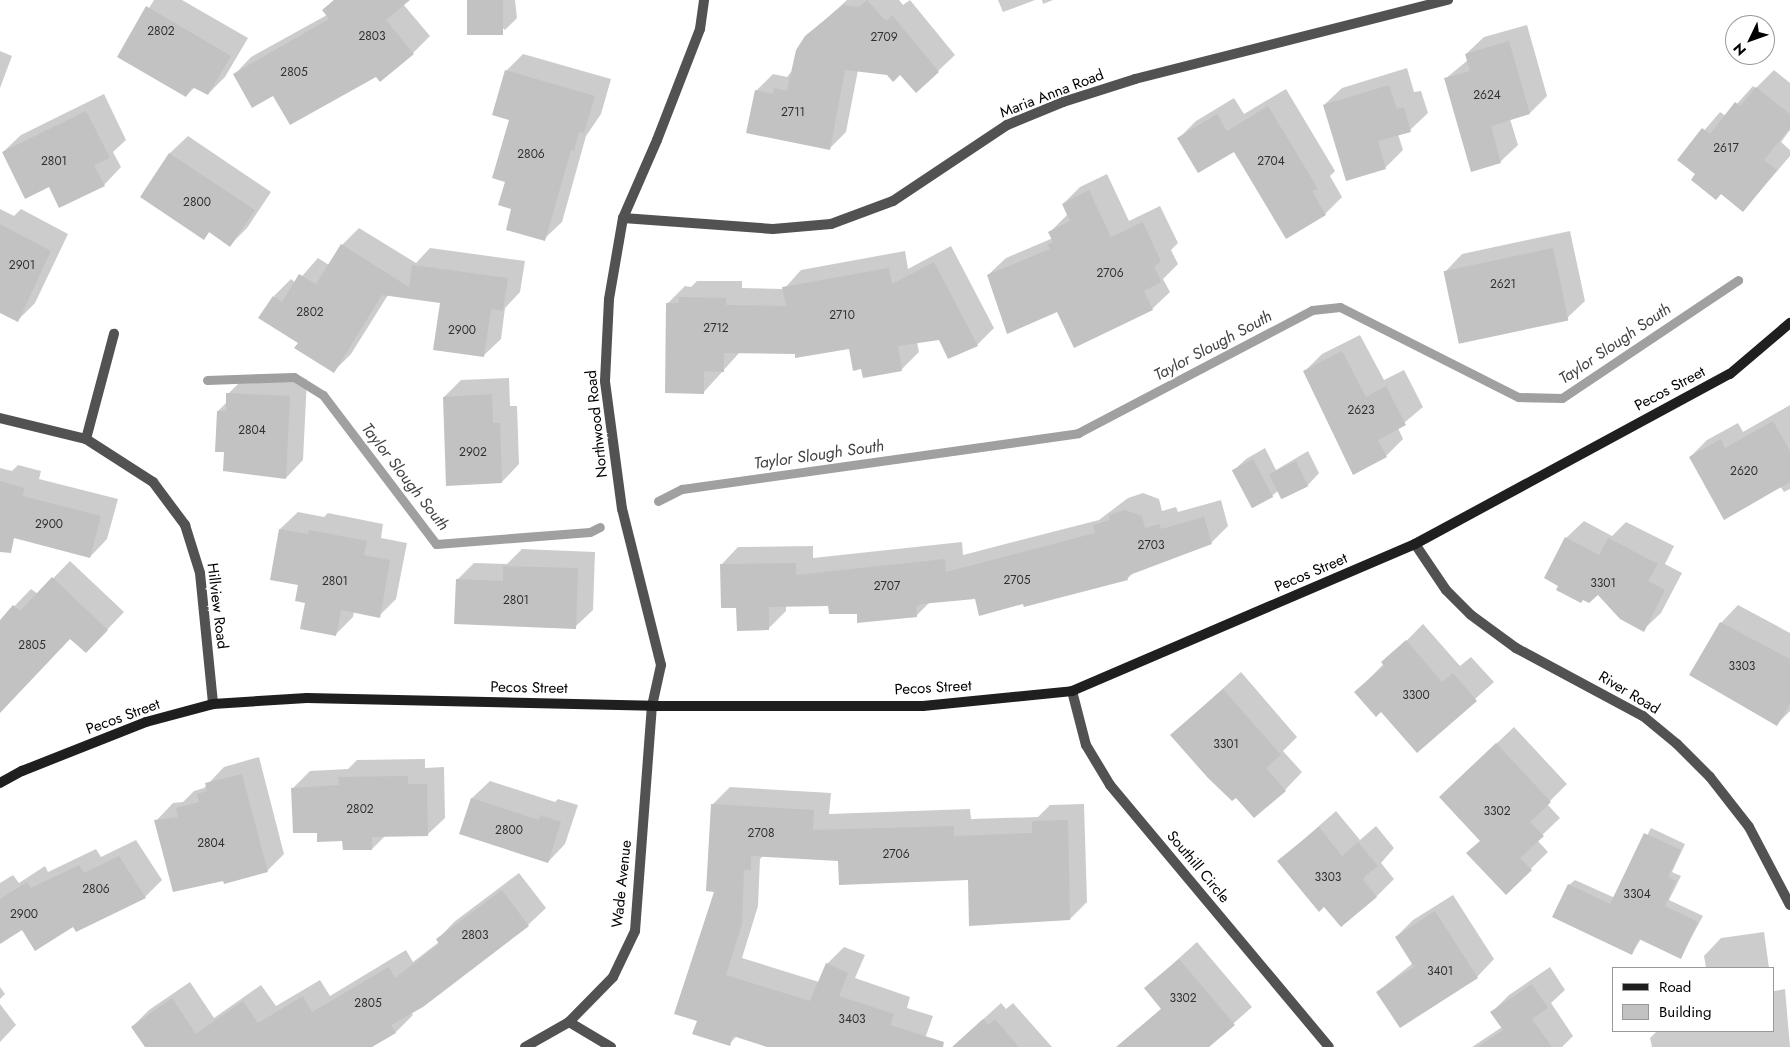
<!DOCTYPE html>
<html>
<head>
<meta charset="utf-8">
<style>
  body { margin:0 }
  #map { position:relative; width:1790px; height:1047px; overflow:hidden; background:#fff; font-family:Jost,sans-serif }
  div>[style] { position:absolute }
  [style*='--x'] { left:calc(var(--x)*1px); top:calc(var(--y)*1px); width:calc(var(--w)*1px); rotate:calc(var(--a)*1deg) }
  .shadow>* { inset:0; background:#0003 }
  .stream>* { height:9px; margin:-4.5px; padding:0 4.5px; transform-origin:4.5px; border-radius:4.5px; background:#a0a0a0 }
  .building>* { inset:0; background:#c2c2c2; transform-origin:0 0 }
  .street>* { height:10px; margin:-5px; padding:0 5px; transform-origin:5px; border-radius:5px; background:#525252 }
  .secondary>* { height:10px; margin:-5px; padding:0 5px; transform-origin:5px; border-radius:5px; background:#1f1f1f }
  span { translate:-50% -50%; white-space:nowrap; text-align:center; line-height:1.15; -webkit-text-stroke:4px #fff; paint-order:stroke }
  .number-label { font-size:12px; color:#303030 }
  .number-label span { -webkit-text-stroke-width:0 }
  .street-label { font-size:15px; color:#000 }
  .water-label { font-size:16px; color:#414141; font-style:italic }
  .legend { position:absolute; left:1612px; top:967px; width:162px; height:65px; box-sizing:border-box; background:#fff; border:1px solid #999; margin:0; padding:6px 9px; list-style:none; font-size:15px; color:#000 }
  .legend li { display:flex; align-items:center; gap:10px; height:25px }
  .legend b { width:25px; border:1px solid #999 }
  .north { position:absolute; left:1725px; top:15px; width:50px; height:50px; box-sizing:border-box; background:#fff; border:1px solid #999; border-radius:50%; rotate:228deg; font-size:14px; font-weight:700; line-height:20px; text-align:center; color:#000 }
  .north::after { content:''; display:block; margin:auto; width:18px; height:22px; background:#000; clip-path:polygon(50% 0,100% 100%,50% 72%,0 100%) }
</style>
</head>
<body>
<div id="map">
  <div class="shadow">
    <i style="clip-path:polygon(154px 0,182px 0,248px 38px,225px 77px,208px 94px,195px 87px,186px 96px,119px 57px)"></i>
    <i style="clip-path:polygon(334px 0,408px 0,403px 4px,430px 36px,413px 53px,376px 75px,274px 94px,235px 74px,251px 57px,327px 15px,324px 10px)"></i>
    <i style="clip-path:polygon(469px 0,515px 0,517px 18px,505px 30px)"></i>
    <i style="clip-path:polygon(847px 0,899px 0,903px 5px,910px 0,955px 55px,938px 71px,887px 74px,858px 70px,846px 132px,829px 149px,756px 91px,773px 74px,787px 77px,792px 71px,806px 37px)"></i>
    <i style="clip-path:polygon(998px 0,1035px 0,1003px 12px)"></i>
    <i style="clip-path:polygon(1042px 0,1053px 0,1043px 4px)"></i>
    <i style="clip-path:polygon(1527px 25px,1547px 96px,1530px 113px,1510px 119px,1518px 145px,1500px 162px,1445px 79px,1468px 60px,1466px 54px,1484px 37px)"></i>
    <i style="clip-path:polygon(0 51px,12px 56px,0 88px)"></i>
    <i style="clip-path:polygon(523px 54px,611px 79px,601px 114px,586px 136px,562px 222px,544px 239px,513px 208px,506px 181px,511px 119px,506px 71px)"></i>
    <i style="clip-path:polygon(1407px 68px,1414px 92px,1421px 91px,1428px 113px,1410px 130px,1398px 134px,1403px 150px,1386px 167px,1347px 179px,1324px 105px,1342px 88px)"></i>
    <i style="clip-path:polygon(1774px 70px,1790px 83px,1790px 130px,1781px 142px,1790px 150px,1790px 156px,1743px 211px,1679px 160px,1720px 112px,1726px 116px,1753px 86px,1756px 88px)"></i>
    <i style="clip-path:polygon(1286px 89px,1335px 171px,1330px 176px,1342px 197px,1325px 214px,1234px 150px,1179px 138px,1196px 121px,1234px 98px,1244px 114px)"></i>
    <i style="clip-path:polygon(104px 94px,126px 140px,113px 152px,121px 167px,104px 185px,49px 186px,3px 152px,21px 135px)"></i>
    <i style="clip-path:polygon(188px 136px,271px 192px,247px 228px,230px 245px,210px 231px,204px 238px,142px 197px,170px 153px)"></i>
    <i style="clip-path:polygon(1107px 174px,1129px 221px,1160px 206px,1178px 243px,1171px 250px,1178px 264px,1163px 279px,1170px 292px,1152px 309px,1058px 311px,988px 275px,1006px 258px,1053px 238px,1050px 232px,1067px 215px,1063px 204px,1080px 187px)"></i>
    <i style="clip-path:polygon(0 209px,14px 216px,21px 209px,68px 234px,35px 303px,17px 321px,0 311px)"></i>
    <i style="clip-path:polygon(359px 228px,416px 263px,430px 248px,525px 261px,520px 292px,505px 308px,501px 339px,483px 356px,441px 302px,388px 295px,351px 354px,334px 371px,300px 343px,274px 296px,291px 279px,296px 283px,318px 258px,329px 265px,342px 245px)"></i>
    <i style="clip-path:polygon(1570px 231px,1585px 301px,1567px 318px,1445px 272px,1462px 254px)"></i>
    <i style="clip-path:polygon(951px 246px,994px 328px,977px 345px,940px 338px,917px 342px,919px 352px,902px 369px,862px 368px,850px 347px,796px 353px,740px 352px,703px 393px,668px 303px,685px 286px,691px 287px,697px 281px,742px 281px,742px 288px,784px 289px,801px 270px,905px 251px,908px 269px)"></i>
    <i style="clip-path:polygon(1360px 335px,1384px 380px,1404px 370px,1423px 407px,1398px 428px,1403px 439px,1386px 456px,1305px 371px,1322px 354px)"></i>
    <i style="clip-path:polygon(245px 377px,307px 379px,303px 460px,286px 478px,225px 450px,218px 411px,227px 402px,228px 394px)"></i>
    <i style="clip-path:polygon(509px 378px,510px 406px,517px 406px,519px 464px,502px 482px,444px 397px,461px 380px)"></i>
    <i style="clip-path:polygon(1790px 405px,1790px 489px,1784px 492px,1780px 486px,1690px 457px,1707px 440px,1738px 423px,1743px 432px)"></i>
    <i style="clip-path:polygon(1265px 448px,1276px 470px,1308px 451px,1319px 473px,1308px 485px,1283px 497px,1279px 490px,1272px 496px,1234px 470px,1246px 459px)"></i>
    <i style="clip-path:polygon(18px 465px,41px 471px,39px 479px,118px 499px,107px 539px,90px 557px,0 533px,0 468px,12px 471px)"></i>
    <i style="clip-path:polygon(1143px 493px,1159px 499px,1162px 511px,1176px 507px,1178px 512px,1221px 500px,1228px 526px,1211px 543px,1134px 572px,1127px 579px,930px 602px,916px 616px,858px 612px,829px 605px,786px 606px,786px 611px,768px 629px,737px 606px,721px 565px,738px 547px,813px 546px,813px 558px,962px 542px,963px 555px,1099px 520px,1128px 498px)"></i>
    <i style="clip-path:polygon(298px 512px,324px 517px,328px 513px,383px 524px,381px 538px,407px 543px,396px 599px,379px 616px,354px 611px,353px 617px,336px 634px,306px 602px,280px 529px)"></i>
    <i style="clip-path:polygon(1584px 521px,1612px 536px,1626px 522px,1674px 546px,1665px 564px,1682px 573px,1661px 613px,1643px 630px,1566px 538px)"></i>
    <i style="clip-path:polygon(522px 549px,595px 552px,593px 610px,575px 627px,457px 580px,474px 563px,507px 564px)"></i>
    <i style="clip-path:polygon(70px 561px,124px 612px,103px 634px,71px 637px,0 690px,0 621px,31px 589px,38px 594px)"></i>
    <i style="clip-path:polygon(1738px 605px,1790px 633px,1790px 711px,1777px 724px,1721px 623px)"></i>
    <i style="clip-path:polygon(1423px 624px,1460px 666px,1471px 657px,1494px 682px,1417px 751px,1381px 711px,1356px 692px)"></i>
    <i style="clip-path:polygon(1241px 672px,1297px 737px,1283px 751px,1302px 772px,1285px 790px,1236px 796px,1172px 735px)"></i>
    <i style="clip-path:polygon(1514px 727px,1567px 784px,1547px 804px,1560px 818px,1537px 840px,1548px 852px,1506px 893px,1468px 853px,1481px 840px,1458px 780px)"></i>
    <i style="clip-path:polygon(259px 757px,284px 854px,267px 871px,224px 880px,156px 821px,173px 803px,183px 802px,194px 791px,204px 788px,224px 767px)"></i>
    <i style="clip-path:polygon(425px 759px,425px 768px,444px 767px,445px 818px,427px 835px,385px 836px,372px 849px,318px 832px,293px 788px,310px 771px,348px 769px,357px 760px)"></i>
    <i style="clip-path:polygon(490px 781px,555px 802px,558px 799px,578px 805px,565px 844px,548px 862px,461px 833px,472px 798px)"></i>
    <i style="clip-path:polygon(730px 787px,831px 793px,829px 814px,970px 809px,971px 819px,1038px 817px,1050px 805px,1084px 804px,1087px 902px,1070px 919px,969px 878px,839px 860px,763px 856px,760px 859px,758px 906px,742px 958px,819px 982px,827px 964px,844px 947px,865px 955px,855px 978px,910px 997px,907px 1008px,933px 1016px,922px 1047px,771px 1047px,737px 1036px,729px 1044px,698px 1021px,715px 890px,712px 805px)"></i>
    <i style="clip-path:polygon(1336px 811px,1360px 840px,1376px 826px,1394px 848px,1381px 863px,1394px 879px,1376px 897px,1324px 905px,1279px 861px)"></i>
    <i style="clip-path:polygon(1651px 828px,1685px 844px,1672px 872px,1681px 876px,1669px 900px,1703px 916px,1680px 958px,1641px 939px,1632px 953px,1569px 885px,1575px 880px,1615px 898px)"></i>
    <i style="clip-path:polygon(136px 840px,162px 880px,145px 897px,76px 931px,74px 925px,22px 929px,0 943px,0 883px,13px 875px,19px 883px,45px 866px,48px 872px,96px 849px,101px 857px)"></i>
    <i style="clip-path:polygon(519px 873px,546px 908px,528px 925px,411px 1012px,413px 1015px,396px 1032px,370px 1047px,146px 1047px,132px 1027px,149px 1010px,190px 982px,214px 1018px,261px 985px,276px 1006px,320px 980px,330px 996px,406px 950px,413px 962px,439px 942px,437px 940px,454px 922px)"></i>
    <i style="clip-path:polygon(1453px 895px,1494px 959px,1477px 977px,1377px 992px,1413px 963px,1396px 937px,1413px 920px)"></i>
    <i style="clip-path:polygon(1764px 932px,1769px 968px,1706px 968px,1704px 956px,1721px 938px)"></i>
    <i style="clip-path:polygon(1197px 942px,1252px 1007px,1207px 1047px,1127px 1047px,1124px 1043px,1162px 1008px,1146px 988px)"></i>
    <i style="clip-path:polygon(1550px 967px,1565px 990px,1551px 1003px,1573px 1036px,1562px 1047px,1472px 1047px,1502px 1027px,1492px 1012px,1509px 995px)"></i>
    <i style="clip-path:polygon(0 987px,5px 994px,0 999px)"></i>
    <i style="clip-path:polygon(1785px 989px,1790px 1047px,1652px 1047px,1650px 1038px,1657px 1031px,1774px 1031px,1774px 991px)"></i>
    <i style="clip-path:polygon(1001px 1003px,1006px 1009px,1013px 1003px,1052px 1047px,953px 1047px)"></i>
    <i style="clip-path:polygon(0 1004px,16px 1025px,0 1042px)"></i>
  </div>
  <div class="stream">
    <i style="--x:207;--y:380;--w:87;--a:-2"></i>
    <i style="--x:294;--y:377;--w:34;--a:32"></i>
    <i style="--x:323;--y:395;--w:187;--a:52.8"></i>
    <i style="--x:436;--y:544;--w:154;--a:-4.5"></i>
    <i style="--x:590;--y:532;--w:11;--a:-27"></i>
    <i style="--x:658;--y:501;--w:27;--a:-27"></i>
    <i style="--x:682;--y:489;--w:400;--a:-8"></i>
    <i style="--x:1078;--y:433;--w:264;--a:-27.7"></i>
    <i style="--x:1312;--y:310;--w:28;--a:-6"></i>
    <i style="--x:1340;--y:307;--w:199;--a:26.8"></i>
    <i style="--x:1518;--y:397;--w:44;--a:1.3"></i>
    <i style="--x:1562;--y:398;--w:212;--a:-33.8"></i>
  </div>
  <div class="building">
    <i style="clip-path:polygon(334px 0,410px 0,386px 20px,414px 54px,380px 82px,376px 77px,290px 125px,273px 96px,252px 108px,233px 74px,329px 19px,322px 10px)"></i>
    <i style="left:467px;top:0;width:36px;height:35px"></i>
    <i style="clip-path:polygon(867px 0,886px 21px,892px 15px,939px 72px,916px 93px,900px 75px,893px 82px,887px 75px,845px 70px,830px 150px,746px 133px,755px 90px,773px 94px,774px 88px,787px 91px,796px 50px,805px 36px,843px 5px,859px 7px)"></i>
    <i style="clip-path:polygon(146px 6px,231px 56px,208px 95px,192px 87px,186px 97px,117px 57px)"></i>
    <i style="clip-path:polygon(1509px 41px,1530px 114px,1491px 126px,1501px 163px,1471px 172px,1444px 78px,1470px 71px,1465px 54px)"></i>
    <i style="clip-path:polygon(505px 70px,595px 96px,584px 133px,579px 132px,574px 151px,571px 150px,545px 241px,506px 230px,511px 209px,498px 205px,505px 182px,492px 178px,509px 120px,492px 115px)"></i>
    <i style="clip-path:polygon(1389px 85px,1397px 109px,1404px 107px,1411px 132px,1378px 141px,1386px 169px,1346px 181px,1323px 105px)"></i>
    <i style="clip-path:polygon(1756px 87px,1790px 114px,1790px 128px,1764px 160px,1777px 170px,1743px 212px,1721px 194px,1716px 200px,1691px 180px,1695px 174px,1677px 160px,1702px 128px,1710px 134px,1735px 102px,1740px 106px)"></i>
    <i style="clip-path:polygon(1268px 106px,1318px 189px,1312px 191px,1326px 215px,1286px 239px,1234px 152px,1198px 173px,1177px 138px,1217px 114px,1227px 131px)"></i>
    <i style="clip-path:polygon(86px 111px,110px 158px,94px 165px,105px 186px,59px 208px,49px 187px,25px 199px,2px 152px)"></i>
    <i style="clip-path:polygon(169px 153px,255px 210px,230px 247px,209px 232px,204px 240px,140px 197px)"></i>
    <i style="clip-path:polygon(1089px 190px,1111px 237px,1143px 222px,1161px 262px,1154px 266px,1161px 282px,1144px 291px,1153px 310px,1074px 348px,1057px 312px,1007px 334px,987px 275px,1050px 249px,1047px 244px,1053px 242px,1048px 232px,1070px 221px,1062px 204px)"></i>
    <i style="clip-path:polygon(0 224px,51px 251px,18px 322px,0 313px)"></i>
    <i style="clip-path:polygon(341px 244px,409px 287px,412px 265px,508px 278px,503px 311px,491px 309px,484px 357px,433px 350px,440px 303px,382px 295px,334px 373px,294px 348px,298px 343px,258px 318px,273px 296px,282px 302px,299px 274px,316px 284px)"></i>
    <i style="left:1553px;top:248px;width:74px;height:112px;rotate:78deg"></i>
    <i style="clip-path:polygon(934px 262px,978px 346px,948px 359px,939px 340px,898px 346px,902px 371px,863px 378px,861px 369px,853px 371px,849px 349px,795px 358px,795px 354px,724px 353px,724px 372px,704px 371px,704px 394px,665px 393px,666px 303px,679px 303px,679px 297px,726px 298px,726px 305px,786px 306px,782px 287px,889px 268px,892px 284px)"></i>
    <i style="clip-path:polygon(1342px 351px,1366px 397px,1386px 386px,1406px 425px,1378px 440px,1387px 457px,1353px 475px,1303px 371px)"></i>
    <i style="clip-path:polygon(226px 393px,290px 396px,286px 479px,223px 471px,224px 452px,215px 452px,217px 411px,226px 411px)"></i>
    <i style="clip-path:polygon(492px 394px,493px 423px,500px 423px,502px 483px,446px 486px,443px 397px)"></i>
    <i style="clip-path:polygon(1773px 421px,1790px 451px,1790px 482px,1724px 520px,1689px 457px,1721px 439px,1725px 448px)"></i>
    <i style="left:1253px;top:459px;width:43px;height:24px;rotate:62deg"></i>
    <i style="left:1296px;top:461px;width:28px;height:30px;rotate:64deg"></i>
    <i style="clip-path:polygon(0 481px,24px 488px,23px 496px,101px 516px,90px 558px,14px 538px,11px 553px,0 552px)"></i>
    <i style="clip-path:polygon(1125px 510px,1142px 516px,1145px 528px,1159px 524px,1161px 529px,1204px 517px,1212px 544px,1127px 576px,1128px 580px,1024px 607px,1023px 604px,979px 616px,975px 599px,921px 604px,916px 607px,917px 617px,857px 623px,857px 614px,829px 614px,828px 606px,769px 607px,769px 630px,737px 631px,736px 608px,721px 608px,720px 564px,796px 563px,796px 575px,945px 559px,946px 572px,1095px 533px,1093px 525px,1110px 520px,1109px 515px)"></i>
    <i style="clip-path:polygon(279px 529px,308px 534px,309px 530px,367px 541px,364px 555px,390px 560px,380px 618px,341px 610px,336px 636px,300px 629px,305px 603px,295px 601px,298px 585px,270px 580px)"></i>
    <i style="clip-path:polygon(1565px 537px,1599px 555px,1608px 538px,1658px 564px,1648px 581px,1665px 590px,1644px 632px,1620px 619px,1598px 595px,1589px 603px,1583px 600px,1581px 603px,1556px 590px,1558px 586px,1544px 578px)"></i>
    <i style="clip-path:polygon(503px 566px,578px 568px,576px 629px,454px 624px,456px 579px,503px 581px)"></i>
    <i style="clip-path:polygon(52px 577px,108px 630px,86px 653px,70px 639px,0 713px,0 620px,13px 605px,20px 611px)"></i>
    <i style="clip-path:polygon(1720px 622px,1790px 659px,1790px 704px,1777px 726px,1689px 675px)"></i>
    <i style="clip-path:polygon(1406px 640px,1442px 682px,1453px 673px,1477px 701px,1417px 753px,1381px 712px,1376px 717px,1354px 692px,1384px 666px,1381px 662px)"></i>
    <i style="clip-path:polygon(1223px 689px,1281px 755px,1266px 768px,1286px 791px,1254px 818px,1236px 798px,1232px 801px,1208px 778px,1170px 735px)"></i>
    <i style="clip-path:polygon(1496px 743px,1551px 802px,1530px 822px,1544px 836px,1520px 858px,1532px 870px,1506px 895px,1466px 853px,1480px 841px,1439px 797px)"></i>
    <i style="clip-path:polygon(242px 774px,268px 872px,224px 884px,223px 881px,173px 892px,154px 820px,178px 817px,176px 808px,199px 802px,197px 794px,207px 791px,205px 783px)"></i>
    <i style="clip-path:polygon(408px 776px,408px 784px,427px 784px,428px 836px,372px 837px,372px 850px,343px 850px,342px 841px,317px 842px,317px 833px,293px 833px,291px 788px,339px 785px,338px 777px)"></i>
    <i style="clip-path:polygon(471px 798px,539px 820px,540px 815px,561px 822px,548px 863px,459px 834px)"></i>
    <i style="clip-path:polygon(711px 804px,814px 810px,813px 830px,954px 826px,954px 836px,1032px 833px,1032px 821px,1068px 820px,1070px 920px,969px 926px,968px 880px,839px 885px,838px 861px,751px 856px,751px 870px,744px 870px,742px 924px,726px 975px,810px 1001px,826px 963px,848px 973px,839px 996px,894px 1014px,890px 1025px,944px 1042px,943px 1047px,767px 1047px,733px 1036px,730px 1046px,692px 1034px,697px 1021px,674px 1014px,714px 892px,706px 891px)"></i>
    <i style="clip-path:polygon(1319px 827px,1342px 856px,1358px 842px,1378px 866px,1364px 877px,1364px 881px,1377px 897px,1341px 927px,1324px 907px,1319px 912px,1277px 861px)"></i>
    <i style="clip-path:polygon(1644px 833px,1681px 850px,1668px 877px,1676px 881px,1665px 906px,1698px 922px,1681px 959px,1639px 939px,1632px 955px,1552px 917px,1568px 884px,1610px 904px)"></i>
    <i style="clip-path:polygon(119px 856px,146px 898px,76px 932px,73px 927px,35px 951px,22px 930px,0 944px,0 899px,27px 882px,31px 888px,79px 865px,84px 873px)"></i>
    <i style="clip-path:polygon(502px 890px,529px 926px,423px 1007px,391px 1025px,396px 1033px,372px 1047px,145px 1047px,131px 1027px,172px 998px,196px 1034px,243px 1001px,258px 1023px,303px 996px,312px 1012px,389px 967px,395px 978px,439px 944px,436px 939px)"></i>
    <i style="clip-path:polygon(1435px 911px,1478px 978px,1400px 1028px,1376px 992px,1414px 967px,1395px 937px)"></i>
    <i style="clip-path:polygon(1179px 959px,1235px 1025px,1209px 1047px,1116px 1047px,1161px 1009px,1144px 988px)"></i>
    <i style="clip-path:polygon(1532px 984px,1548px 1008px,1532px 1019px,1552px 1047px,1478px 1047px,1503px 1030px,1490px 1012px)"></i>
    <i style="clip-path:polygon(983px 1019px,988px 1025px,995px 1019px,1019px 1047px,952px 1047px)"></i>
  </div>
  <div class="street">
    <i style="--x:623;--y:218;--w:150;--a:4.2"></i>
    <i style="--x:773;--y:229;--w:58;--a:-4.9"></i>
    <i style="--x:831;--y:224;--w:66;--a:-20.4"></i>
    <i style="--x:893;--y:201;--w:137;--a:-33.7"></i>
    <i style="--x:1007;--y:125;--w:61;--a:-22.3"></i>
    <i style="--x:1063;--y:102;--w:76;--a:-17.7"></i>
    <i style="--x:1135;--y:79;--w:323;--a:-14.2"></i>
    <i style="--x:0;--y:418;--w:89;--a:13.7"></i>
    <i style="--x:86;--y:439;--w:80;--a:32.7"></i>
    <i style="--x:153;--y:482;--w:54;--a:53.3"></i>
    <i style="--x:185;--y:525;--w:50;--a:72.6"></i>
    <i style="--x:200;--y:573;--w:132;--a:84.3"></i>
    <i style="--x:86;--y:439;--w:109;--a:-75.1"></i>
    <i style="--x:1415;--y:544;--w:55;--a:56"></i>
    <i style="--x:1446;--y:590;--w:35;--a:45"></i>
    <i style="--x:1471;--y:615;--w:56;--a:36.3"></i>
    <i style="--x:1516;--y:648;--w:144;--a:28.2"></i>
    <i style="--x:1643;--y:716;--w:44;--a:39.5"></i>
    <i style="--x:1677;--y:744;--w:47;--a:45"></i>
    <i style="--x:1710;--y:777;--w:63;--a:52"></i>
    <i style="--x:1749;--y:827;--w:88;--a:62.3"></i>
    <i style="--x:1072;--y:691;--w:56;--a:75.5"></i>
    <i style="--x:1086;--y:745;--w:47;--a:59"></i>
    <i style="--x:1110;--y:785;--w:341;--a:50.1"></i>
    <i style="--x:569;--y:1022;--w:49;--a:30.8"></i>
    <i style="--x:525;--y:1047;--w:51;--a:-29.6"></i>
    <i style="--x:569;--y:1022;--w:63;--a:-45.6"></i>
    <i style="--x:613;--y:977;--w:51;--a:-64.4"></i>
    <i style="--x:635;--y:931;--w:226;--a:-85.7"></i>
    <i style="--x:652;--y:706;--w:42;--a:-77.6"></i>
    <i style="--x:661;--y:665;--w:161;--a:-104"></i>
    <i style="--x:622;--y:509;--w:129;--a:-97.6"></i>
    <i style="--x:605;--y:381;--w:82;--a:-87.2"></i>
    <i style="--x:609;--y:299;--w:82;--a:-80.2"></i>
    <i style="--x:623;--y:218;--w:85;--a:-66.4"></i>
    <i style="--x:657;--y:140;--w:119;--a:-68.8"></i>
    <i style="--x:700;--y:29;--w:29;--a:-82"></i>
  </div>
  <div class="secondary">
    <i style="--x:0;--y:783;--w:25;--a:-29"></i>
    <i style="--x:22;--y:771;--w:133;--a:-21.6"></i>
    <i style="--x:146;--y:722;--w:69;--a:-15"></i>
    <i style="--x:213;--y:704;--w:94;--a:-3.7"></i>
    <i style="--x:307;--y:698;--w:345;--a:1.3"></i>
    <i style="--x:652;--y:706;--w:271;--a:0"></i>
    <i style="--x:923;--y:706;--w:150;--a:-5.7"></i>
    <i style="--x:1072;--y:691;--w:373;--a:-23.2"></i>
    <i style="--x:1415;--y:544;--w:358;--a:-28.4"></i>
    <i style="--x:1730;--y:374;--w:79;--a:-40.4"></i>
  </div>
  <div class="number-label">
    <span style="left:161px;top:32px">2802</span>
    <span style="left:372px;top:37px">2803</span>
    <span style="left:884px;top:38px">2709</span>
    <span style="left:294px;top:73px">2805</span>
    <span style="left:1487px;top:96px">2624</span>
    <span style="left:793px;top:113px">2711</span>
    <span style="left:1726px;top:149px">2617</span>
    <span style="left:531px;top:155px">2806</span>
    <span style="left:54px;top:162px">2801</span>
    <span style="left:1271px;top:162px">2704</span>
    <span style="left:197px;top:203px">2800</span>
    <span style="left:22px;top:266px">2901</span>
    <span style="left:1110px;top:274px">2706</span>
    <span style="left:1503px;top:285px">2621</span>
    <span style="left:310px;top:313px">2802</span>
    <span style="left:842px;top:316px">2710</span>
    <span style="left:716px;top:329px">2712</span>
    <span style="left:462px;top:331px">2900</span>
    <span style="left:1361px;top:411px">2623</span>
    <span style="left:252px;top:431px">2804</span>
    <span style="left:473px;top:453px">2902</span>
    <span style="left:1744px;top:472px">2620</span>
    <span style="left:49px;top:525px">2900</span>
    <span style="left:1151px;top:546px">2703</span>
    <span style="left:1017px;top:581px">2705</span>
    <span style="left:335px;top:582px">2801</span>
    <span style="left:1603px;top:584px">3301</span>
    <span style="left:887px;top:587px">2707</span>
    <span style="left:516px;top:601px">2801</span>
    <span style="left:32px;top:646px">2805</span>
    <span style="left:1742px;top:667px">3303</span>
    <span style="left:1416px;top:696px">3300</span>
    <span style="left:1226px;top:745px">3301</span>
    <span style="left:360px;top:810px">2802</span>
    <span style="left:1497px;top:812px">3302</span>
    <span style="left:509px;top:831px">2800</span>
    <span style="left:761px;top:834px">2708</span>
    <span style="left:211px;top:844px">2804</span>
    <span style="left:896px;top:855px">2706</span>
    <span style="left:1328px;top:878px">3303</span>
    <span style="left:96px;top:890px">2806</span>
    <span style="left:1637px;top:895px">3304</span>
    <span style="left:24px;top:915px">2900</span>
    <span style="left:475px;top:936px">2803</span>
    <span style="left:1440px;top:972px">3401</span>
    <span style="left:1183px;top:999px">3302</span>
    <span style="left:368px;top:1004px">2805</span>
    <span style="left:852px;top:1020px">3403</span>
  </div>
  <div class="street-label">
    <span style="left:1052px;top:94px;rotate:-21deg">Maria Anna Road</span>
    <span style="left:1670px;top:389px;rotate:-28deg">Pecos Street</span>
    <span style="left:597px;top:424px;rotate:-96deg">Northwood Road</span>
    <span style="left:1311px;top:573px;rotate:-23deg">Pecos Street</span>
    <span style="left:217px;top:606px;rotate:83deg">Hillview Road</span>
    <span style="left:529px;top:688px;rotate:1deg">Pecos Street</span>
    <span style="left:933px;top:688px;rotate:-3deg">Pecos Street</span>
    <span style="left:1629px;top:693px;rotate:31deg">River Road</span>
    <span style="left:123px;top:717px;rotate:-20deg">Pecos Street</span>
    <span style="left:1198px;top:867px;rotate:50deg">Southill Circle</span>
    <span style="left:622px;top:884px;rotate:-84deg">Wade Avenue</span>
  </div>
  <div class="water-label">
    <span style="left:1615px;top:344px;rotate:-34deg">Taylor Slough South</span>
    <span style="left:1213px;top:346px;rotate:-28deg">Taylor Slough South</span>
    <span style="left:819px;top:455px;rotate:-8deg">Taylor Slough South</span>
    <span style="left:405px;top:477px;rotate:52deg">Taylor Slough South</span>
  </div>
  <ul class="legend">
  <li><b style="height:6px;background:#1f1f1f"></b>Road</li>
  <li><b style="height:14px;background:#c2c2c2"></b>Building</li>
  </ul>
  <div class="north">N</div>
</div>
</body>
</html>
